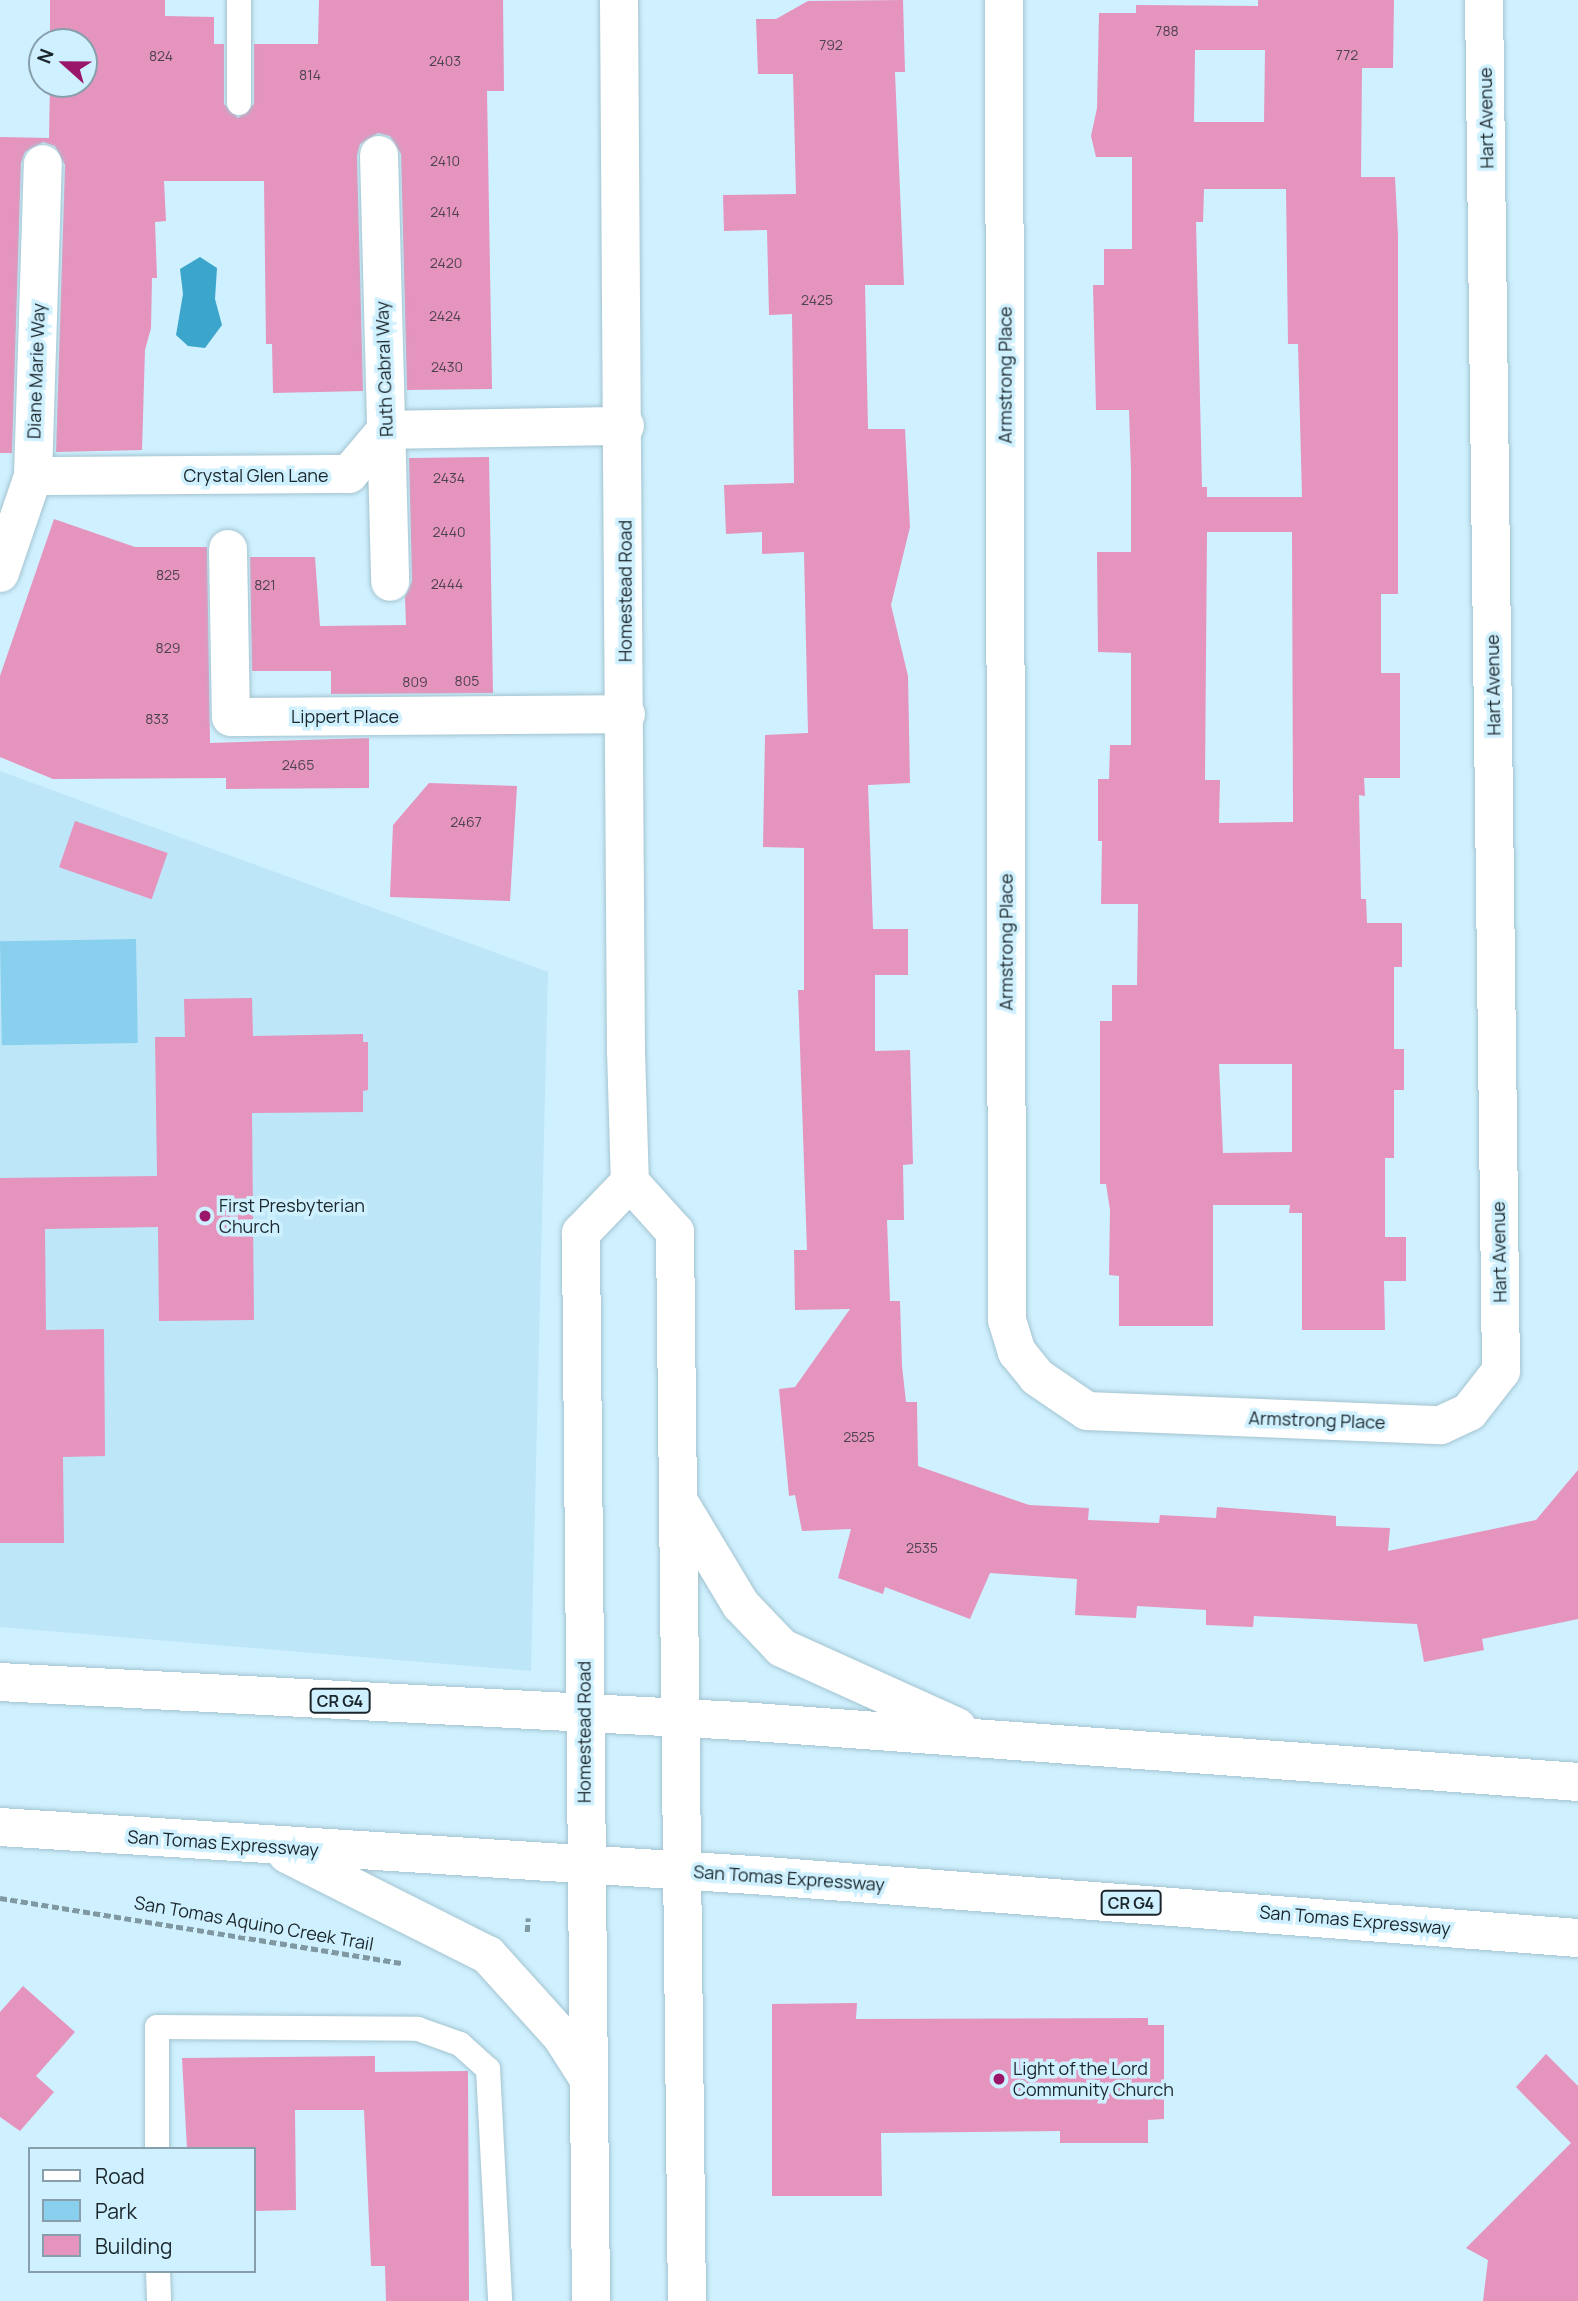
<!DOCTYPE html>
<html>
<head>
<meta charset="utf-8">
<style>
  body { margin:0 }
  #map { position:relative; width:1578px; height:2301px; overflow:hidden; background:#cff0fe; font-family:Manrope,sans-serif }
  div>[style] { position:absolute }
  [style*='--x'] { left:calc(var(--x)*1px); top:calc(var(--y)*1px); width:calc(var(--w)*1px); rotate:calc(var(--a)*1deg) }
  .built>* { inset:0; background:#bde6f8 }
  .green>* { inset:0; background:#88d0ee; transform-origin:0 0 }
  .water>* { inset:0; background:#3ca5cc }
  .building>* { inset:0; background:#e594bd; transform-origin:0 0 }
  .path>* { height:4.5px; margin-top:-2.25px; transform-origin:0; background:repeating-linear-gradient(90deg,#8098a2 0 7px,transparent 0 10.5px) }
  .roads { filter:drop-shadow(0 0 2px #a3c3d0) drop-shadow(0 0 2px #a3c3d0) }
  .service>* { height:24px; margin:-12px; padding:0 12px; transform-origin:12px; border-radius:12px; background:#fff }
  .minor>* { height:38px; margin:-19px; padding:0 19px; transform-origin:19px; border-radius:19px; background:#fff }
  .secondary>* { height:38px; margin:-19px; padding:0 19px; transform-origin:19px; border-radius:19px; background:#fff }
  .trunk>* { height:38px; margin:-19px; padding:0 19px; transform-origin:19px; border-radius:19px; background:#fff }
  .dots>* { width:19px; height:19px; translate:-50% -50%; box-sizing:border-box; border:4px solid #cff0fe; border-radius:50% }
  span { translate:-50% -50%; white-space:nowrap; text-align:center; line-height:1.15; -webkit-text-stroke:7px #cff0fe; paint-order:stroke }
  .number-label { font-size:14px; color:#4d4250 }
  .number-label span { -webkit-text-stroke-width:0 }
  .shield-label span { padding:2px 5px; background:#cff0fe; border:2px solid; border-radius:5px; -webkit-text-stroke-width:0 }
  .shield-label { font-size:16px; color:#1a262b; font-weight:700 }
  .street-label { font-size:18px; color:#1a262b }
  .poi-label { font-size:18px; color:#1a262b }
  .left { translate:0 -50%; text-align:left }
  .legend { position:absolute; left:28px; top:2147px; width:228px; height:126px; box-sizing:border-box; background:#cff0fe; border:2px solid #879faa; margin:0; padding:9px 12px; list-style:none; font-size:21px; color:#1a262b }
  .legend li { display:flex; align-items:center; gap:14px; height:35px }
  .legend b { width:35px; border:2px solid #879faa }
  .north { position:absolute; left:28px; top:28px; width:70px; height:70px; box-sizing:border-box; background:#cff0fe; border:2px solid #879faa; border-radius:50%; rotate:291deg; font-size:19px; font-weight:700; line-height:28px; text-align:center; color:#1a262b }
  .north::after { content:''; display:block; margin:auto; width:24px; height:32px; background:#9a166a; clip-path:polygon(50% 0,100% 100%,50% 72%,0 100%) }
</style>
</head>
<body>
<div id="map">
  <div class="built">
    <i style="clip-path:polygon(0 771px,548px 972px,531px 1671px,0 1627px)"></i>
  </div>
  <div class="green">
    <i style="left:136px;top:939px;width:104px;height:136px;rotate:89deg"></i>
  </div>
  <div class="water">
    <i style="clip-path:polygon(200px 257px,217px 268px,215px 299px,222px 325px,205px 348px,188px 346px,176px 335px,183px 294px,180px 269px)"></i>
  </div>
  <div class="building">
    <i style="clip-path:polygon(50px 0,165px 0,165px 16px,214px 17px,214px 44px,224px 44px,224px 104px,238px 118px,254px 104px,254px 44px,318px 44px,319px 0,503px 0,504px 91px,487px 91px,492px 389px,407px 390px,401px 154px,390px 136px,378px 133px,360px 144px,357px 156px,363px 391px,273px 393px,272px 344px,266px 344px,264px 181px,164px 181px,166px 221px,155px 222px,157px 278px,152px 278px,151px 328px,145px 350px,142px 450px,56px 452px,65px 165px,55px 146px,43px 142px,25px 152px,21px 163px,12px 453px,0 453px,0 137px,49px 138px,50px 84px,84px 84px,84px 42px,50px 42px)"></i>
    <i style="clip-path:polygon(903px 0,905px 72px,895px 72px,904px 285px,865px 285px,868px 429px,905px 429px,910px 527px,891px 605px,908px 676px,910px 783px,868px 785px,873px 929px,908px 929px,908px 975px,875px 975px,875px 1051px,910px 1050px,913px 1164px,903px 1165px,904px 1220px,887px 1220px,890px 1301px,900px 1301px,902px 1366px,906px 1402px,917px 1402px,918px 1466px,1029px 1505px,1089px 1508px,1088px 1520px,1159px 1523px,1160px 1515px,1216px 1518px,1217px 1507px,1336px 1516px,1336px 1526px,1390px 1528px,1388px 1551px,1536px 1520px,1578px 1470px,1578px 1619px,1482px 1639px,1484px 1650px,1424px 1662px,1417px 1624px,1254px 1616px,1253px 1627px,1206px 1625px,1206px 1610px,1137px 1606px,1136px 1618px,1075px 1615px,1077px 1579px,990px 1573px,970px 1619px,885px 1587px,883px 1594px,838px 1578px,851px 1529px,802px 1531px,795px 1495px,789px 1496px,779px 1389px,795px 1387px,850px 1309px,795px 1310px,794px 1250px,807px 1250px,798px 990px,804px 990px,804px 848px,763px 847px,765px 735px,808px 733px,804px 552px,762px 554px,762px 532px,726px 534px,724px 485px,794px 483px,792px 314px,769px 315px,767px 230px,724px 231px,723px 195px,796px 194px,793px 74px,758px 74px,756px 19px,776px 19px,808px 1px)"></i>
    <i style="clip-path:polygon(evenodd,1258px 0,1394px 0,1393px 68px,1362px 68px,1361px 177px,1395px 177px,1398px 236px,1398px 594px,1381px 594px,1381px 673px,1400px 673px,1400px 778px,1364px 778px,1365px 796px,1359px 795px,1361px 899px,1366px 899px,1367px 923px,1402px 923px,1402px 967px,1394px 967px,1394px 1049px,1404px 1049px,1404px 1090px,1394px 1090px,1394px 1158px,1385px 1158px,1385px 1237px,1406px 1237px,1406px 1281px,1384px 1281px,1385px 1330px,1302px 1330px,1302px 1213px,1289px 1213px,1290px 1205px,1213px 1205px,1213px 1326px,1119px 1326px,1119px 1276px,1109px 1275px,1110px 1210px,1106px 1184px,1100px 1184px,1100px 1021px,1112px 1021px,1112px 985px,1137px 985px,1138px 904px,1101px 904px,1102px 841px,1098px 841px,1098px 779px,1109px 779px,1110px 745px,1131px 745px,1131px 653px,1098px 652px,1097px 552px,1131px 552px,1131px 471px,1129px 410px,1096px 410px,1093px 285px,1104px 285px,1104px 249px,1132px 249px,1132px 157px,1096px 157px,1091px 136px,1097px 108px,1099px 13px,1136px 13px,1136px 5px,1258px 6px,1258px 0,1195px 50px,1265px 50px,1264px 122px,1194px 122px,1195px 50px,1258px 0,1204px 189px,1286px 189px,1288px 344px,1298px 344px,1302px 497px,1207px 497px,1207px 487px,1202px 487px,1196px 222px,1203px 222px,1204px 189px,1258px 0,1207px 532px,1292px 532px,1293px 822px,1219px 823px,1220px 780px,1205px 780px,1207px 532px,1258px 0,1219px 1064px,1292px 1064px,1292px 1152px,1223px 1153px,1219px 1064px)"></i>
    <i style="clip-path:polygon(489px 457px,493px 693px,331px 694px,331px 671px,252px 671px,250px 557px,315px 557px,320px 626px,406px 625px,405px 597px,412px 581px,409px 458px)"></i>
    <i style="clip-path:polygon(54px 519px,135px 547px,207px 547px,210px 743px,369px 738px,369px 788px,226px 789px,226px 778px,53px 779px,0 757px,0 676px)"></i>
    <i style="clip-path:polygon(429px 783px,517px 786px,510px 901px,390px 897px,393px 825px)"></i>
    <i style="left:75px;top:821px;width:98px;height:49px;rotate:19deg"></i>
    <i style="clip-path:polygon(252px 998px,253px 1036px,363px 1034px,363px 1042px,368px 1042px,368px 1090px,363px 1091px,363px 1112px,252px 1113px,254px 1320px,159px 1321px,158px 1227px,45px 1229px,46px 1330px,104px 1329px,105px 1456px,63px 1457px,64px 1543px,0 1543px,0 1178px,157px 1176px,155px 1037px,185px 1037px,184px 999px)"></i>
    <i style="clip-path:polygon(23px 1986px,75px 2032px,36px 2076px,54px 2092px,20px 2131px,0 2117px,0 2012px)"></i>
    <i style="clip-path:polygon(857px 2003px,856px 2019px,1148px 2018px,1148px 2025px,1164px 2025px,1164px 2119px,1148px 2120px,1148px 2143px,1060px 2143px,1060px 2131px,881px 2133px,882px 2196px,772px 2196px,772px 2004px)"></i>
    <i style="clip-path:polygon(1546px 2054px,1578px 2086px,1578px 2301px,1483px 2301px,1488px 2260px,1466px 2248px,1571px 2143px,1516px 2087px)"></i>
    <i style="clip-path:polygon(375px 2056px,375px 2072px,468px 2071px,469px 2301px,386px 2301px,385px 2266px,371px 2266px,364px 2110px,295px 2110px,296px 2210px,254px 2211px,254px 2149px,187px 2149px,182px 2058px)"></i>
  </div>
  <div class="path">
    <i style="--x:0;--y:1898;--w:408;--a:9.2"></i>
    <i style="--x:527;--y:1932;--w:14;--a:-86"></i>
  </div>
  <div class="roads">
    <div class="service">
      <i style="--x:239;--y:103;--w:103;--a:-90"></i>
      <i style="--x:157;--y:2149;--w:122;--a:-90"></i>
      <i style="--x:157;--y:2027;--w:261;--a:0.4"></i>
      <i style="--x:418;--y:2029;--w:45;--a:19.7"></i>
      <i style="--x:460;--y:2044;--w:38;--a:42"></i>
      <i style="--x:488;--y:2069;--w:232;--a:87"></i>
      <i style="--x:158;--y:2271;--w:30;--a:88"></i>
    </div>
    <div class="minor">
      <i style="--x:1004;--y:0;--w:1320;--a:89.87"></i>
      <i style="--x:1007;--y:1320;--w:34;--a:73"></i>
      <i style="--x:1017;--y:1352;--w:32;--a:51"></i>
      <i style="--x:1037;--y:1377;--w:60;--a:34.2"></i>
      <i style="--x:1087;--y:1411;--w:354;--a:2.3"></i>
      <i style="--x:1441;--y:1425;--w:31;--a:-25"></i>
      <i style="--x:1469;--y:1412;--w:52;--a:-52"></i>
      <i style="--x:1501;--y:1371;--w:1371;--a:-90.71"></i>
      <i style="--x:379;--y:155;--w:427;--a:88.5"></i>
      <i style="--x:33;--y:476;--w:316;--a:-0.4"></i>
      <i style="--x:349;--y:474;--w:57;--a:-49.9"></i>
      <i style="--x:386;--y:430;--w:239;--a:-1"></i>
      <i style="--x:228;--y:549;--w:168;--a:89"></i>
      <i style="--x:231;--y:717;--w:395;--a:-0.4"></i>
      <i style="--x:0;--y:573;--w:102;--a:-71.2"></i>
      <i style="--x:33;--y:476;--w:312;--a:-88.2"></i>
    </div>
    <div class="secondary">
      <i style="--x:619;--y:0;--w:1051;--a:89.62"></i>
      <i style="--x:626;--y:1051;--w:131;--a:88.3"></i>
      <i style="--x:630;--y:1182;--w:67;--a:48"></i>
      <i style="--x:675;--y:1232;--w:1069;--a:89.36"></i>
      <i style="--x:591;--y:2301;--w:1068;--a:-90.54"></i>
      <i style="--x:581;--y:1233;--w:71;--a:-46.1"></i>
    </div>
    <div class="trunk">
      <i style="--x:679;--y:1502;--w:120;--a:59"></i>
      <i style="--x:741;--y:1605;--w:59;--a:46.4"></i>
      <i style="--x:782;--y:1648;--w:192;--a:24.3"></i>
      <i style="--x:0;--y:1682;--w:741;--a:3.02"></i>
      <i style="--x:740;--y:1721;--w:840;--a:4.16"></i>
      <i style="--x:0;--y:1827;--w:755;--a:3.65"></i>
      <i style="--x:753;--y:1875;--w:827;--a:4.37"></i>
      <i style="--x:287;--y:1854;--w:225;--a:26.7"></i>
      <i style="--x:488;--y:1955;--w:110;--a:47.9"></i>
      <i style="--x:562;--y:2037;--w:49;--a:57.6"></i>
    </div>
  </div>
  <div class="dots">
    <i style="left:205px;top:1216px;background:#9a166a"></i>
    <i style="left:999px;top:2079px;background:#9a166a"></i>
  </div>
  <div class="number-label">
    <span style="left:1167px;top:31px">788</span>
    <span style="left:831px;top:45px">792</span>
    <span style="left:1347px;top:55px">772</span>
    <span style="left:161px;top:56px">824</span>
    <span style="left:445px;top:61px">2403</span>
    <span style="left:310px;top:75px">814</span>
    <span style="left:445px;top:161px">2410</span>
    <span style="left:445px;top:212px">2414</span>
    <span style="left:446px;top:263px">2420</span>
    <span style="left:817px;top:300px">2425</span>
    <span style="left:445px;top:316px">2424</span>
    <span style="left:447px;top:367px">2430</span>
    <span style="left:449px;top:478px">2434</span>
    <span style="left:449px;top:532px">2440</span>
    <span style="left:168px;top:575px">825</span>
    <span style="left:447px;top:584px">2444</span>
    <span style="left:265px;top:585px">821</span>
    <span style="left:168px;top:648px">829</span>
    <span style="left:467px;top:681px">805</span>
    <span style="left:415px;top:682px">809</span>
    <span style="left:157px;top:719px">833</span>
    <span style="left:298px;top:765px">2465</span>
    <span style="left:466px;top:822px">2467</span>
    <span style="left:859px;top:1437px">2525</span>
    <span style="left:922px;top:1548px">2535</span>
  </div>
  <div class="shield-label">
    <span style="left:340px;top:1701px">CR G4</span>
    <span style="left:1131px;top:1903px">CR G4</span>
  </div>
  <div class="street-label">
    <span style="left:1486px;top:118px;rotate:-91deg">Hart Avenue</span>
    <span style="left:384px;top:369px;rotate:-92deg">Ruth Cabral Way</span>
    <span style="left:36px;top:371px;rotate:-88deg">Diane Marie Way</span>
    <span style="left:1005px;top:375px;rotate:-90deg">Armstrong Place</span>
    <span style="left:256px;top:475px">Crystal Glen Lane</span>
    <span style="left:625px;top:591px;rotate:-90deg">Homestead Road</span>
    <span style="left:1493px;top:685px;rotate:-91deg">Hart Avenue</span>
    <span style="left:345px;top:716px">Lippert Place</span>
    <span style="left:1006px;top:942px;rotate:-90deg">Armstrong Place</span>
    <span style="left:1499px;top:1252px;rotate:-91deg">Hart Avenue</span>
    <span style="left:1317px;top:1420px;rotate:2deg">Armstrong Place</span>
    <span style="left:584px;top:1732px;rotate:-90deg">Homestead Road</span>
    <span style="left:223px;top:1843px;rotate:4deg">San Tomas Expressway</span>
    <span style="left:789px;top:1878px;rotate:4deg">San Tomas Expressway</span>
    <span style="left:1355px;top:1920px;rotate:5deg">San Tomas Expressway</span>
    <span style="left:254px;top:1923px;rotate:10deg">San Tomas Aquino Creek Trail</span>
  </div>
  <div class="poi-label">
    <span class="left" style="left:219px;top:1216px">First Presbyterian<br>Church</span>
    <span class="left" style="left:1013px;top:2079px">Light of the Lord<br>Community Church</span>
  </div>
  <ul class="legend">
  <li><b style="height:9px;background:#fff"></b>Road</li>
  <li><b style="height:19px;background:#88d0ee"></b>Park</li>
  <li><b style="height:19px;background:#e594bd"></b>Building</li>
  </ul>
  <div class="north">N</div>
</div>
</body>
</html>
